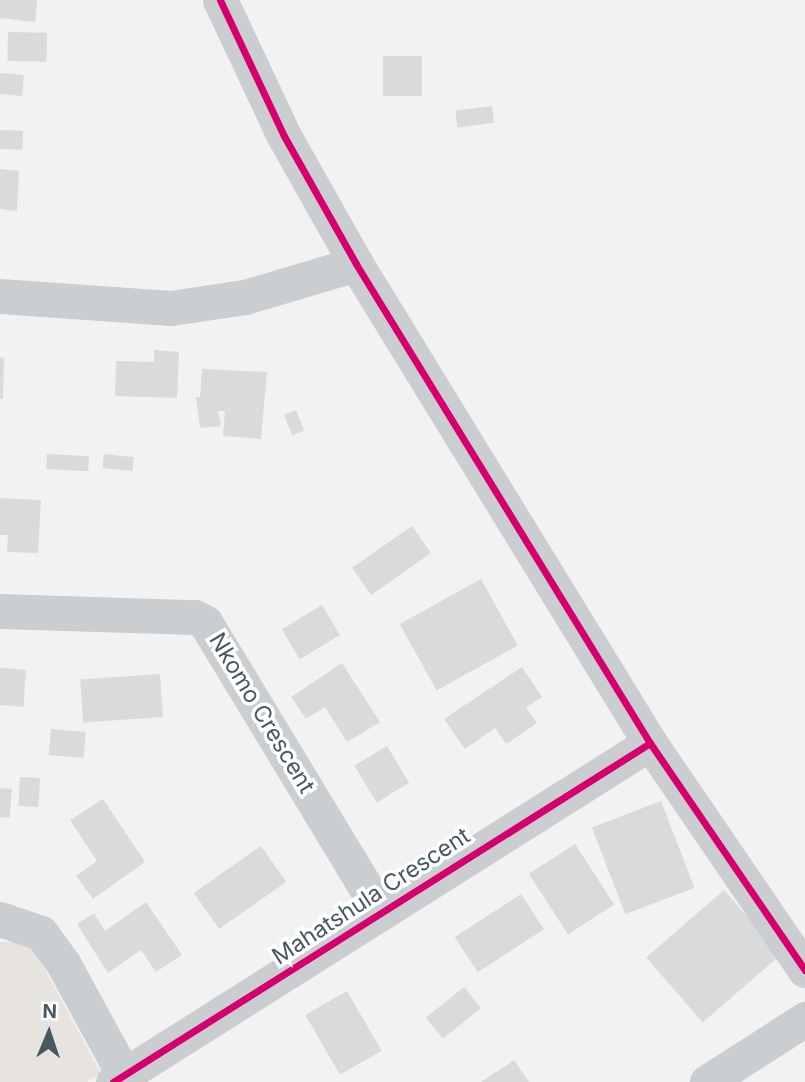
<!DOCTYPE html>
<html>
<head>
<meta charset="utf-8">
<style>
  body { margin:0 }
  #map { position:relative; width:805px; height:1082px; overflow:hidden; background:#f2f2f2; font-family:Inter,sans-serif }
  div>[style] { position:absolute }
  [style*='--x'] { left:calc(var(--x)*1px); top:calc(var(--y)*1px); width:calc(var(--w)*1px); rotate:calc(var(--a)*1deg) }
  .commercial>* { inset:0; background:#e7e4e0 }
  .building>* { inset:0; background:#d9dadb; transform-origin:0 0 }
  .minor>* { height:35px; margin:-17.5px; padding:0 17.5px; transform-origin:17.5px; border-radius:17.5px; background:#caced1 }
  .cycleway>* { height:7px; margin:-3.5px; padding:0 3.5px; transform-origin:3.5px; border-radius:3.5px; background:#d6006c }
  span { translate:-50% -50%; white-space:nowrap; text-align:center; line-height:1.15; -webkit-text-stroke:7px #fff; paint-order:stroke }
  .street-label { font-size:23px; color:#475960 }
  .north { position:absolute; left:14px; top:998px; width:70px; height:70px; -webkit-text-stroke:5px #fff; paint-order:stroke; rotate:2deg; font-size:19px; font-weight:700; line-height:28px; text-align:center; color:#475960 }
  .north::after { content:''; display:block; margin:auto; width:24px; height:32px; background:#475960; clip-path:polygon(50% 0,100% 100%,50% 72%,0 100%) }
</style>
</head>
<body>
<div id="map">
  <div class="commercial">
    <i style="clip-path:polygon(0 942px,17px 942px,35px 951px,101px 1073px,87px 1082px,0 1082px)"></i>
  </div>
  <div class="building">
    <i style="clip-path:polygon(0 0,37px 0,35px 22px,0 18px)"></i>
    <i style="left:8px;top:32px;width:39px;height:29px;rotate:1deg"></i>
    <i style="left:383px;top:56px;width:39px;height:40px"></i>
    <i style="left:0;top:73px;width:24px;height:21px;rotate:5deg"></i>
    <i style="left:492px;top:106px;width:17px;height:37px;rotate:83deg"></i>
    <i style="left:0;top:130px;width:23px;height:19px;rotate:2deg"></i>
    <i style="clip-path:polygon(0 169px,19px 171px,17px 211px,0 209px)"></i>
    <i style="clip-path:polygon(154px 350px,179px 352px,177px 398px,115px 396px,116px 361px,154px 362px)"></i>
    <i style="clip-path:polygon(0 357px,4px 358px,3px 399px,0 399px)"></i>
    <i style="clip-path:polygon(202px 369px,267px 372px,261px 439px,223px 436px,225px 411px,218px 411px,221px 426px,200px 428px,196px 397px,200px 397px)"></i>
    <i style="left:296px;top:410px;width:22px;height:13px;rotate:68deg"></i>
    <i style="left:47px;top:454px;width:42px;height:15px;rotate:3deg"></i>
    <i style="left:104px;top:454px;width:30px;height:14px;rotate:6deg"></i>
    <i style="clip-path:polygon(0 498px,41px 500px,38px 553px,7px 552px,8px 535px,0 535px)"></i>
    <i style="left:412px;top:526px;width:33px;height:73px;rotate:55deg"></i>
    <i style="left:481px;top:579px;width:76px;height:93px;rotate:61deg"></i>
    <i style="left:322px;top:605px;width:35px;height:47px;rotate:59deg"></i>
    <i style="clip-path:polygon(342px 663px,380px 722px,347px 742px,325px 707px,306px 719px,291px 697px)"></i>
    <i style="clip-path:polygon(522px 667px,542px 697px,526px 708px,537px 723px,506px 744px,495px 728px,465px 749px,444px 719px)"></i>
    <i style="left:0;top:668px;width:26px;height:37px;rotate:4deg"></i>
    <i style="left:160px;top:674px;width:43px;height:80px;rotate:86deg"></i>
    <i style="left:51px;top:729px;width:35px;height:26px;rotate:5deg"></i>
    <i style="left:387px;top:746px;width:43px;height:38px;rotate:59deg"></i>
    <i style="left:20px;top:777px;width:20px;height:29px;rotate:3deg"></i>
    <i style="left:0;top:788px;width:12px;height:29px;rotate:5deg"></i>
    <i style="clip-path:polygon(103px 799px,145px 862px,93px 899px,76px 876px,97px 861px,70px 820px)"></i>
    <i style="left:661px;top:801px;width:93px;height:74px;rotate:69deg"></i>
    <i style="left:575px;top:844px;width:72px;height:55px;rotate:57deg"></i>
    <i style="left:261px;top:846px;width:44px;height:82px;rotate:55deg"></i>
    <i style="left:724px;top:890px;width:86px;height:103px;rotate:49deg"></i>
    <i style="left:521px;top:894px;width:42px;height:79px;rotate:57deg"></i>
    <i style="clip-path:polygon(146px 902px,182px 955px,156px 972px,141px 950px,108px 973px,77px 924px,94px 913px,105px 931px)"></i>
    <i style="left:464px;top:987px;width:27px;height:49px;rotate:51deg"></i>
    <i style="left:347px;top:991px;width:69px;height:48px;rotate:60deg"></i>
    <i style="clip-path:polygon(514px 1060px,529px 1082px,481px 1082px)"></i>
  </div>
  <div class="minor">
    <i style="--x:220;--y:0;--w:150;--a:64.8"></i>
    <i style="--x:284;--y:136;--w:147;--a:60.6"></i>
    <i style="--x:356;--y:264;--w:562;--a:58.46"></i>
    <i style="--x:650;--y:743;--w:275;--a:55.7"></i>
    <i style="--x:0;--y:296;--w:171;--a:4"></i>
    <i style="--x:171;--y:308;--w:75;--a:-8.5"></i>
    <i style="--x:245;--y:297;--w:116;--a:-16.6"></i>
    <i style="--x:0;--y:611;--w:195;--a:1.8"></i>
    <i style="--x:195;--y:617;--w:11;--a:27"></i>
    <i style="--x:205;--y:622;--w:338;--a:58.8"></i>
    <i style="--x:0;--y:919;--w:43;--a:18.9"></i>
    <i style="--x:41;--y:933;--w:39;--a:54"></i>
    <i style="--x:64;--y:965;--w:125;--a:61.4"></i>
    <i style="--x:113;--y:1082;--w:635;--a:-32.26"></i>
    <i style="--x:707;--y:1082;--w:117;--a:-32.7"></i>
  </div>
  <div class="cycleway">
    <i style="--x:220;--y:0;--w:150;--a:64.8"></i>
    <i style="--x:284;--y:136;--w:147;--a:60.6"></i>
    <i style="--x:356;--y:264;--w:562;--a:58.46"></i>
    <i style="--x:650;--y:743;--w:275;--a:55.7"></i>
    <i style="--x:113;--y:1082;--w:635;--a:-32.26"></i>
  </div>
  <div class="street-label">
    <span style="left:262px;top:713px;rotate:59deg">Nkomo Crescent</span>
    <span style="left:371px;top:896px;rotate:-33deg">Mahatshula Crescent</span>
  </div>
  <div class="north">N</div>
</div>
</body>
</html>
